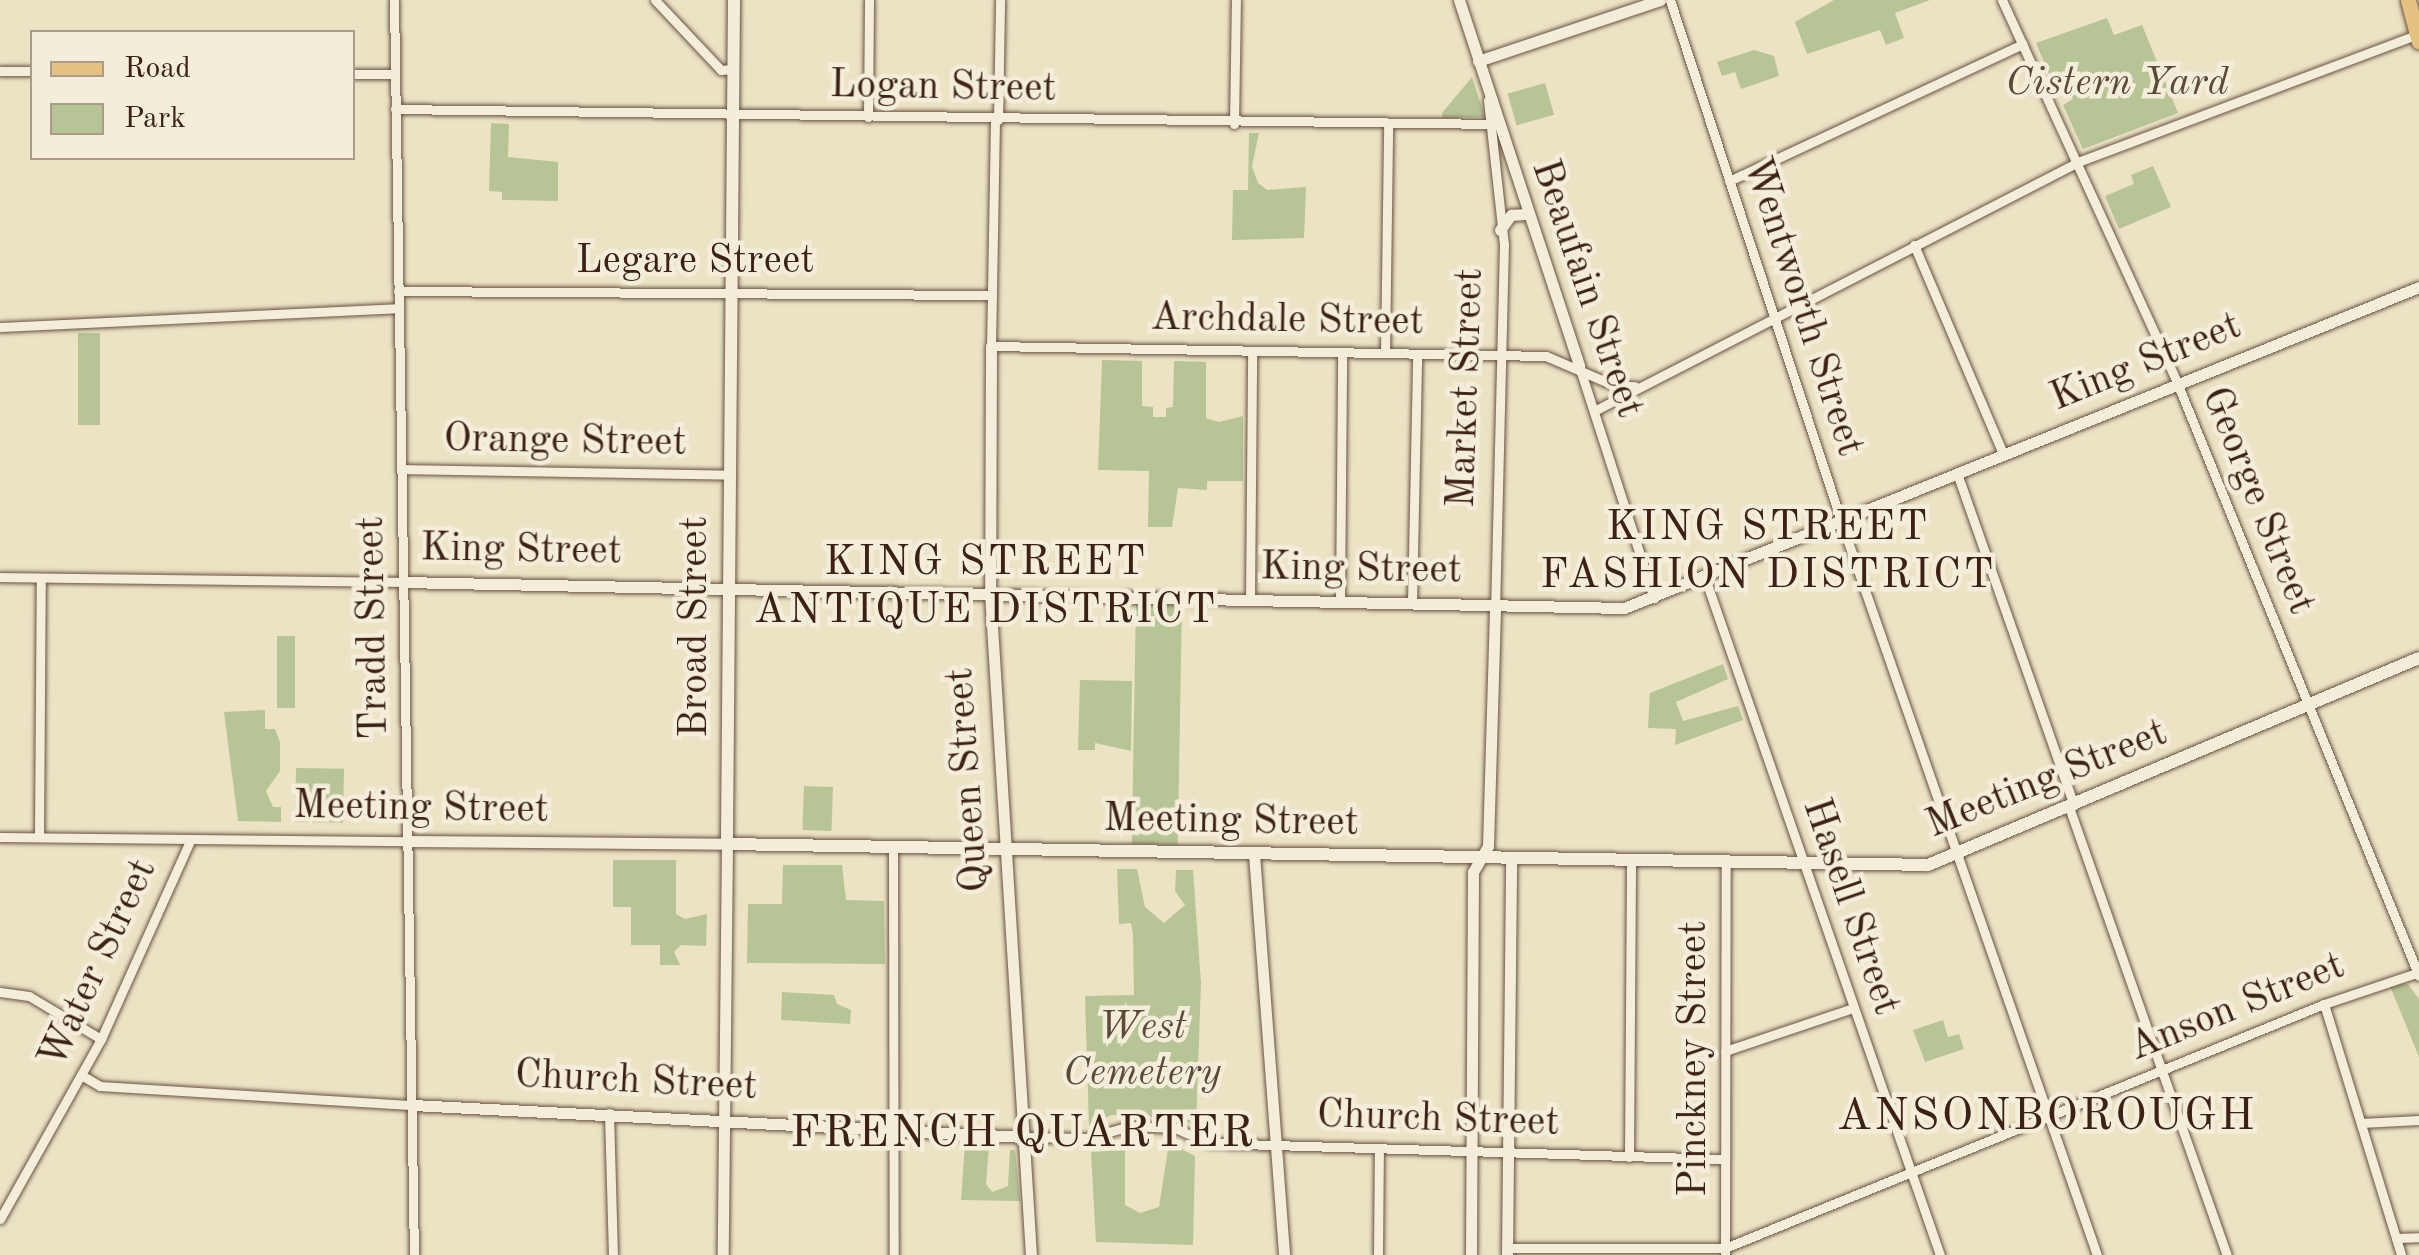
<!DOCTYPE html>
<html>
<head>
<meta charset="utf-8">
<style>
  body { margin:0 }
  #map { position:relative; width:2419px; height:1255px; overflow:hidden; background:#ece3c5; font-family:"Old Standard TT",serif }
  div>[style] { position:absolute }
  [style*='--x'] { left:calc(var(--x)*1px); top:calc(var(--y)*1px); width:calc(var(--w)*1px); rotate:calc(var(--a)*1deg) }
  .green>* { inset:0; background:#b7c495; transform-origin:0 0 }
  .roads { filter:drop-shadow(0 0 2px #695241) drop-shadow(0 0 2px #695241) }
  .minor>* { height:9px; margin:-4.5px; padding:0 4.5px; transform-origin:4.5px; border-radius:4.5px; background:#f3edd9 }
  .tertiary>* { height:11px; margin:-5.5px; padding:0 5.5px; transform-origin:5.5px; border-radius:5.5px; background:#f3edd9 }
  .secondary>* { height:12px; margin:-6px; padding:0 6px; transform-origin:6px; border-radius:6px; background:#f3edd9 }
  .primary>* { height:15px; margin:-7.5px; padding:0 7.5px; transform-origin:7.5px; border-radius:7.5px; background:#e6c282 }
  span { translate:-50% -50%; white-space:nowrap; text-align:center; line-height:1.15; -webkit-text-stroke:9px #f3edd9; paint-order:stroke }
  .park-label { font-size:40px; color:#5c4a35; font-style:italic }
  .street-label { font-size:40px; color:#3d2115 }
  .neighbourhood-label { font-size:42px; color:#3d2115; letter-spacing:2.5px }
  .quarter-label { font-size:45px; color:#3d2115; letter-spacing:2.5px }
  .legend { position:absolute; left:30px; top:30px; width:325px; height:130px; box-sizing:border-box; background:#f3edd9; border:2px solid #aa9b8b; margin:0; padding:12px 18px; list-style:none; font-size:30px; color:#3d2115 }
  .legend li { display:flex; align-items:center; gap:20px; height:50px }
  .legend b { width:50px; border:2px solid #aa9b8b }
</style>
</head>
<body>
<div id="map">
  <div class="green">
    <i style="clip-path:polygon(1834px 0,1930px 0,1895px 13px,1904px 38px,1886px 45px,1880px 30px,1807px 54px,1795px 22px)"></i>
    <i style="clip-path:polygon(2107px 18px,2114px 35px,2142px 25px,2178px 113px,2083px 149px,2063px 105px,2073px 99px,2065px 81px,2054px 86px,2036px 43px)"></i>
    <i style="clip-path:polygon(1754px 50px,1774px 56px,1779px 76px,1741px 89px,1735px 72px,1722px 76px,1717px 62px)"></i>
    <i style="clip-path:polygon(1472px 77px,1485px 117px,1442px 118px,1442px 113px)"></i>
    <i style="left:1545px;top:83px;width:33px;height:39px;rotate:74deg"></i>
    <i style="clip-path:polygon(491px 123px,509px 124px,508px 157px,558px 162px,558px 201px,502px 200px,502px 192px,489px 191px)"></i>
    <i style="clip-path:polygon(1249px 133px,1259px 133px,1252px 166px,1258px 183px,1267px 190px,1306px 187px,1304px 238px,1232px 240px,1233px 190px,1248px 190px)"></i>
    <i style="clip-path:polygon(2153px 166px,2171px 207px,2119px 229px,2105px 196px,2134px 184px,2131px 175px)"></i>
    <i style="left:78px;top:333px;width:22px;height:92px"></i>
    <i style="clip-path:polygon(1102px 360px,1142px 361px,1142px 406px,1153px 407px,1153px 417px,1166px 417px,1166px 408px,1173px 407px,1174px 361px,1206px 362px,1206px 418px,1219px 422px,1243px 416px,1243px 481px,1207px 481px,1207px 490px,1178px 488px,1172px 527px,1148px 527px,1149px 471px,1098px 470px)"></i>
    <i style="left:1136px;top:602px;width:46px;height:242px;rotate:1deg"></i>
    <i style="left:277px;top:636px;width:18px;height:72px"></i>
    <i style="clip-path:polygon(1723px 664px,1728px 679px,1676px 702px,1683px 721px,1738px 706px,1743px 720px,1675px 745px,1676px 729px,1648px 728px,1650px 693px)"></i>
    <i style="clip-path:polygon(1080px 680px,1132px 681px,1131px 751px,1095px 743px,1095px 750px,1078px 750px)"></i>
    <i style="clip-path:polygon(265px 710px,265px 729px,275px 729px,280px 742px,280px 771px,266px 791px,273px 807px,281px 807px,281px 822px,238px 821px,224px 712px)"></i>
    <i style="left:296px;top:768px;width:48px;height:54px;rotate:1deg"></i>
    <i style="left:804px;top:786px;width:29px;height:44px;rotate:2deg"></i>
    <i style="clip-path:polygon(613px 860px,676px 860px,676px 914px,685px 919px,707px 914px,706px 946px,681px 945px,674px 952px,680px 965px,660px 965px,660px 945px,631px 945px,631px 907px,613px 907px)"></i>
    <i style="clip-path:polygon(783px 865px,842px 865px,846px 900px,884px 901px,885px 964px,747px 963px,748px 904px,782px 904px)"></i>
    <i style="clip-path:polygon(1117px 869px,1137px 869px,1145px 907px,1164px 923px,1185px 905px,1175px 891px,1176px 870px,1193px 870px,1201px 983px,1196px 1126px,1179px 1118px,1111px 1115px,1089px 1126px,1085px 996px,1134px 995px,1133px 934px,1131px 923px,1119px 924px)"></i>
    <i style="clip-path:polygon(2408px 984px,2419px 999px,2419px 1057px,2390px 986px)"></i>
    <i style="clip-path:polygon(782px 992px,834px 995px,837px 1004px,851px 1010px,850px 1024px,781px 1020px)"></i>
    <i style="clip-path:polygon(1943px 1020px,1948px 1037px,1959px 1034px,1964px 1049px,1925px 1062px,1913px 1030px)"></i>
    <i style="clip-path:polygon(1125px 1140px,1125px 1205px,1140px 1213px,1159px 1207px,1169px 1143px,1195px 1156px,1193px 1245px,1096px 1242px,1091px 1152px,1109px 1151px,1113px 1141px)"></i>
    <i style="clip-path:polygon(965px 1145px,989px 1147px,986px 1184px,992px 1192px,1008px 1186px,1010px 1150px,1015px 1150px,1020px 1201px,961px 1200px)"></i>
  </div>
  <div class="roads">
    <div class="minor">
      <i style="--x:394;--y:0;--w:1255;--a:89.09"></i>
      <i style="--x:655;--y:0;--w:96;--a:46.7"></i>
      <i style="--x:721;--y:70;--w:12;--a:-5"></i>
      <i style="--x:1670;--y:0;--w:561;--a:71.82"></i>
      <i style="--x:1845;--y:533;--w:765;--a:70.76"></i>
      <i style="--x:2002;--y:0;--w:423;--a:65.4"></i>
      <i style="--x:2178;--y:385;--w:638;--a:67.82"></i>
      <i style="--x:0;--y:71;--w:32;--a:0"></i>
      <i style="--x:352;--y:74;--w:43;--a:0"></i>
      <i style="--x:1488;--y:100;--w:145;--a:83.7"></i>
      <i style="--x:1504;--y:244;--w:361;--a:91.4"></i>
      <i style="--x:395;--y:109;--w:1096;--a:0.78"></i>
      <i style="--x:868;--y:117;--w:117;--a:-89.5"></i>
      <i style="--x:995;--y:120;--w:226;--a:91"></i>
      <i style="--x:991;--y:346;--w:555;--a:1.03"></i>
      <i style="--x:1546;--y:356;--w:73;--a:23.4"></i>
      <i style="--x:1613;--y:385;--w:22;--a:3"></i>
      <i style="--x:998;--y:120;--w:120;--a:-89"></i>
      <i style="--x:1234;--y:124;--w:124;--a:-89.1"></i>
      <i style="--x:1729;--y:181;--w:324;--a:-25"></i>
      <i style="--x:1914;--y:245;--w:229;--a:66.9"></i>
      <i style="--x:398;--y:291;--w:594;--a:0.39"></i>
      <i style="--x:0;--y:327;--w:398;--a:-2.7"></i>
      <i style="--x:1385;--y:353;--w:228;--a:-89.2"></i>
      <i style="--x:1580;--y:369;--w:241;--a:72.1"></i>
      <i style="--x:1594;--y:411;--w:544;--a:-27.22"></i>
      <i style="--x:2078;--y:162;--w:364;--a:-20.6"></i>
      <i style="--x:401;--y:469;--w:328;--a:1"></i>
      <i style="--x:1958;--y:476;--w:349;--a:70.6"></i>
      <i style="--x:0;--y:577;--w:403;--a:0.7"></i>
      <i style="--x:1705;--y:578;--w:717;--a:70.86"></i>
      <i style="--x:1250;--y:600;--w:249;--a:-89.5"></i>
      <i style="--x:1340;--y:602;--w:249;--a:-89.5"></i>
      <i style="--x:1412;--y:603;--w:249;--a:-88.8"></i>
      <i style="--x:2069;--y:807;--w:475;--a:70.6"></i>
      <i style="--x:0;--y:837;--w:408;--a:0.6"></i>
      <i style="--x:39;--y:837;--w:259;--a:-89.6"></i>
      <i style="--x:893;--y:849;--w:406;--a:89.9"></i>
      <i style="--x:0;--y:992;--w:29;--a:8"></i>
      <i style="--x:29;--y:996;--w:84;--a:30.8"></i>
      <i style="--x:2324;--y:1004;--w:263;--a:72.9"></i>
      <i style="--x:1725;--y:1051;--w:135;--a:-18.6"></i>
      <i style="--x:81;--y:1075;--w:22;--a:30"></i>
      <i style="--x:100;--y:1086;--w:314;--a:3.5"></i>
      <i style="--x:609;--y:1113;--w:142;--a:88.4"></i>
      <i style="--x:2361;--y:1123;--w:58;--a:-3"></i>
      <i style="--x:1024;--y:1137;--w:64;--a:0.9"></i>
      <i style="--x:1088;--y:1138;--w:44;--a:-15.9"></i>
      <i style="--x:1130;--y:1126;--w:45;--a:2.5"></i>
      <i style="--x:1175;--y:1128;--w:37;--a:24"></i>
      <i style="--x:1209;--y:1143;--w:515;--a:1.78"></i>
      <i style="--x:1629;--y:1157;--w:294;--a:-89.6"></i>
      <i style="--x:0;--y:1219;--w:206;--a:-60.7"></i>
      <i style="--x:101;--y:1039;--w:219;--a:-65.8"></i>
      <i style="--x:2396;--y:1238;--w:23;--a:-2"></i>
      <i style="--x:1507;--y:1248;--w:218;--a:0"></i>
      <i style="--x:1725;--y:1248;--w:647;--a:-22.16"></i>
      <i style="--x:2324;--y:1004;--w:100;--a:-18.6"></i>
      <i style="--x:1378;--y:1255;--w:105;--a:-89.5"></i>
      <i style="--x:1725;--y:1255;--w:391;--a:-89.9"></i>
    </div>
    <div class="tertiary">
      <i style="--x:1459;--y:0;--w:385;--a:71.8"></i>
      <i style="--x:1478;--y:61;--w:192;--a:-18.5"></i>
      <i style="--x:1500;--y:230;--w:19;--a:-54"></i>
      <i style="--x:1511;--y:215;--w:14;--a:-4"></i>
      <i style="--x:991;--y:346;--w:247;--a:90.2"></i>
      <i style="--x:990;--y:593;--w:663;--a:86.46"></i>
      <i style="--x:403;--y:582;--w:1221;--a:1.22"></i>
      <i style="--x:1624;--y:608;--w:857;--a:-21.99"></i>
      <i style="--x:408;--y:841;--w:319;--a:0.5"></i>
      <i style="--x:727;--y:844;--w:411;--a:90.6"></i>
      <i style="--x:1254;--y:854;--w:402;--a:85.7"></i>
      <i style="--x:413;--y:1105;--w:612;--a:3"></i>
      <i style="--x:1471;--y:1255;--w:383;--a:-89.7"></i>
      <i style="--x:1473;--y:872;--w:30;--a:-60"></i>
      <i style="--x:1488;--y:846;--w:241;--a:-88.3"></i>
      <i style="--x:1507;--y:1255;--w:394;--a:-89.4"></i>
    </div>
    <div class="secondary">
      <i style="--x:734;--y:0;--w:844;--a:90.48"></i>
      <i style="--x:727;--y:844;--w:1201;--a:1"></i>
      <i style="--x:1928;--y:865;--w:533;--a:-22.86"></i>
    </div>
    <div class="primary">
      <i style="--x:2408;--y:0;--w:43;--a:75.3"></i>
    </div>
  </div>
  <div class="park-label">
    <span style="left:2117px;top:84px">Cistern Yard</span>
    <span style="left:1142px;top:1051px">West<br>Cemetery</span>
  </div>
  <div class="street-label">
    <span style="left:943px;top:88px;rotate:1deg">Logan Street</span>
    <span style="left:695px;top:262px">Legare Street</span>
    <span style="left:1586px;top:289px;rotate:71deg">Beaufain Street</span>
    <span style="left:1802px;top:307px;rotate:72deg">Wentworth Street</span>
    <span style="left:1287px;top:321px;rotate:1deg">Archdale Street</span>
    <span style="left:2146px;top:363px;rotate:-22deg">King Street</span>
    <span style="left:1467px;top:388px;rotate:-88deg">Market Street</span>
    <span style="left:565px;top:442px;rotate:1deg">Orange Street</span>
    <span style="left:2257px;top:501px;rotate:68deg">George Street</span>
    <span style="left:521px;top:551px;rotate:1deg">King Street</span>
    <span style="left:1361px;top:570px;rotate:1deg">King Street</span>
    <span style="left:696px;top:627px;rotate:-90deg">Broad Street</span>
    <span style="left:374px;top:628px;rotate:-91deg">Tradd Street</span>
    <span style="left:969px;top:780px;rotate:-94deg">Queen Street</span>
    <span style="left:2047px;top:780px;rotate:-22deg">Meeting Street</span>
    <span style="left:421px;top:809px;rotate:1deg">Meeting Street</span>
    <span style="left:1231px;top:822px;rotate:1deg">Meeting Street</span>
    <span style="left:1850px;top:907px;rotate:71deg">Hasell Street</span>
    <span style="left:99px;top:964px;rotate:-65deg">Water Street</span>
    <span style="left:2237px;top:1008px;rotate:-22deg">Anson Street</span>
    <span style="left:1695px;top:1059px;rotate:-90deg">Pinckney Street</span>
    <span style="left:636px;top:1082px;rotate:3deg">Church Street</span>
    <span style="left:1438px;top:1120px;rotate:2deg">Church Street</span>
  </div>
  <div class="neighbourhood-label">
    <span style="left:1768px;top:552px">KING STREET<br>FASHION DISTRICT</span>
    <span style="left:986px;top:587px">KING STREET<br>ANTIQUE DISTRICT</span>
  </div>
  <div class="quarter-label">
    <span style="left:2047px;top:1118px">ANSONBOROUGH</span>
    <span style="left:1023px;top:1135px">FRENCH QUARTER</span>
  </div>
  <ul class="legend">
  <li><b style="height:12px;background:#e6c282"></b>Road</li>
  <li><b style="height:28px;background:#b7c495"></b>Park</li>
  </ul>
</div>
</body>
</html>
